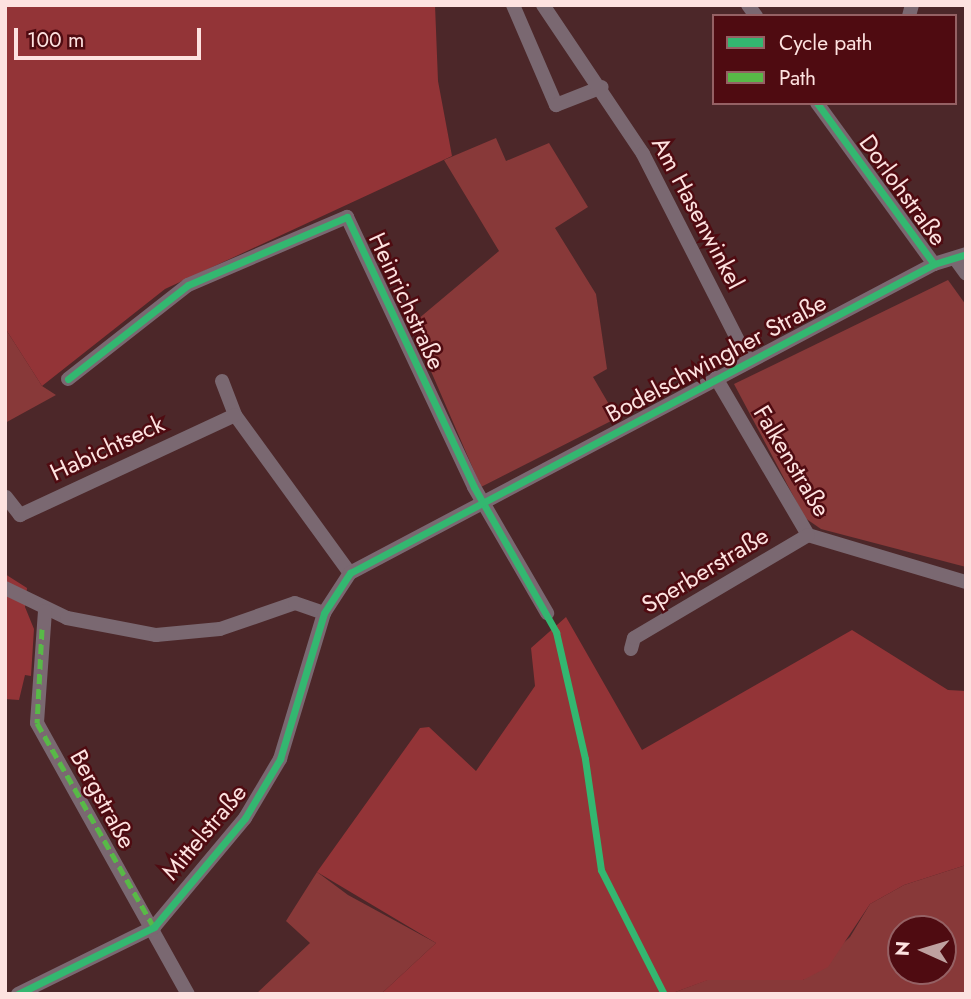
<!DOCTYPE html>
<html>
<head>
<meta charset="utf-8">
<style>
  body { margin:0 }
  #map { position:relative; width:971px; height:999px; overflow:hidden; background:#4c2729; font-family:Jost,sans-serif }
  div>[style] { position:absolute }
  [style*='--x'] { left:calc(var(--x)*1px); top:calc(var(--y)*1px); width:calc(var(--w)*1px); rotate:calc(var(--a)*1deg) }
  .green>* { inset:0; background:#883939 }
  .forest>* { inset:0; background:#933437 }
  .street>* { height:14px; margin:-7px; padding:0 7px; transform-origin:7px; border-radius:7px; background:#7a6871 }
  .quiet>* { height:5px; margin-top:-2.5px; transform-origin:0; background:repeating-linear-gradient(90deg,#58b947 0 10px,transparent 0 15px) }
  .cycleway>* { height:7px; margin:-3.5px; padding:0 3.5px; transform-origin:3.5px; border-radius:3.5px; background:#33b770 }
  span { translate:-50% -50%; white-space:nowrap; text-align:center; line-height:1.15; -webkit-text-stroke:5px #4f0b11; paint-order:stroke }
  .street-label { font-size:24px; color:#fde2e0 }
  .frame { position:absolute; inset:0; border:7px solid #fde2e0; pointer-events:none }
  .legend { position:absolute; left:712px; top:14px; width:245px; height:91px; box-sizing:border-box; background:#4f0b11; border:2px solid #956164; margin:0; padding:9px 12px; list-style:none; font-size:21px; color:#fde2e0 }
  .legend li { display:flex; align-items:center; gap:14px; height:35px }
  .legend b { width:35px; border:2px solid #956164 }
  .north { position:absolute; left:887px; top:915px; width:70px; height:70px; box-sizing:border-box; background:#4f0b11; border:2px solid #956164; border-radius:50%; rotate:274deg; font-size:19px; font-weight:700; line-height:28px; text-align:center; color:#fde2e0 }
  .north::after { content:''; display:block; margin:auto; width:24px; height:32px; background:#bfa1a0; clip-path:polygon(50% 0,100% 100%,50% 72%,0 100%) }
  .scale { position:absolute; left:14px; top:28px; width:187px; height:32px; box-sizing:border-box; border:4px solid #fde2e0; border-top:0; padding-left:9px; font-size:21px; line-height:24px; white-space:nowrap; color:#fde2e0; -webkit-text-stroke:5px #4f0b11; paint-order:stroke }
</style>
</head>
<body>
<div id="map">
  <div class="green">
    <i style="clip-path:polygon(496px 138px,506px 161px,549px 143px,588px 207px,555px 228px,596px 294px,607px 369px,593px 377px,617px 418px,481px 487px,411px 325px,499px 251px,444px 160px)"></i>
    <i style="clip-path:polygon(948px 280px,966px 305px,966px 567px,821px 529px,805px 518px,734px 384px)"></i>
    <i style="clip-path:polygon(5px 328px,42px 386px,56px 395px,5px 423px)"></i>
    <i style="clip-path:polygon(evenodd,966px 865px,966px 994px,670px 994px,707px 980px,803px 980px,850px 937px,870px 904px,904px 885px,966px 865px,901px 929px,943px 929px,943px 971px,901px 971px,901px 929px)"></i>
    <i style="clip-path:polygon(317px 872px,348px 895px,436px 943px,381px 994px,256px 994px,310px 943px,286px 921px)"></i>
  </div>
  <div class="forest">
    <i style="clip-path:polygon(5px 5px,435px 5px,438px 81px,452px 156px,165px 289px,42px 386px,5px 328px)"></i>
    <i style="clip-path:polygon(5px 574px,27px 588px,25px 607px,34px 629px,31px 676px,25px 675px,19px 700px,5px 699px)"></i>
    <i style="clip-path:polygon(566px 617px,642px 750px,852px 630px,948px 690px,966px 691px,966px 865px,904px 885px,870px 904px,828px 967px,803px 980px,708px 980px,670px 994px,381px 994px,436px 943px,317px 872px,420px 728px,429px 727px,476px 771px,535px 686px,531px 648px)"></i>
  </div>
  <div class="street">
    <i style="--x:513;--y:5;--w:109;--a:66.7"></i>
    <i style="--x:556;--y:105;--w:49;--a:-21.4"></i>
    <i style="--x:543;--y:5;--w:179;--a:56.1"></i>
    <i style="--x:643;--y:154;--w:233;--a:63"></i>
    <i style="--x:748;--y:5;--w:14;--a:54"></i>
    <i style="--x:909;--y:16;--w:11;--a:-75"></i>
    <i style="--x:817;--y:103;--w:199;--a:54"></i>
    <i style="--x:956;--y:260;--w:17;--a:54"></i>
    <i style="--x:716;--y:378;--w:182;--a:59.6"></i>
    <i style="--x:808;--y:535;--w:165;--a:16.6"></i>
    <i style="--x:68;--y:379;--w:152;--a:-38.1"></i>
    <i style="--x:188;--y:285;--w:173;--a:-23.2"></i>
    <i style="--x:347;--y:217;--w:298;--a:64.8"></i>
    <i style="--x:474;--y:487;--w:146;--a:59.9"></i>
    <i style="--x:222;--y:381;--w:36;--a:69"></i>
    <i style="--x:235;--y:415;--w:195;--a:54"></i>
    <i style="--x:6;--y:497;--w:23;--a:52"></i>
    <i style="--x:20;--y:515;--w:237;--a:-24.9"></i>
    <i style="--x:5;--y:588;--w:69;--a:25.8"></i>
    <i style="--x:67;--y:618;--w:91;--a:10.8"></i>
    <i style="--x:156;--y:635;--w:64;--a:-5.4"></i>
    <i style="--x:220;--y:629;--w:79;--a:-19.1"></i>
    <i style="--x:295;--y:603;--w:31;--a:19"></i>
    <i style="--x:45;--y:611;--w:112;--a:94.1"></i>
    <i style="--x:37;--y:723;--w:310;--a:60.9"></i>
    <i style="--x:631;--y:649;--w:11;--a:-75"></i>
    <i style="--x:634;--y:638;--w:202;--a:-30.6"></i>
    <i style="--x:18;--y:994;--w:152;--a:-26.2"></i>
    <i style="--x:154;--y:927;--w:142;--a:-50.1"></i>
    <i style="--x:245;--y:818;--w:69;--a:-59.3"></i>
    <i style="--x:280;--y:759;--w:152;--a:-73.2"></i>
    <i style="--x:324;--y:613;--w:48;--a:-57"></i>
    <i style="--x:350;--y:573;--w:661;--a:-27.88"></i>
    <i style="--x:934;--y:264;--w:34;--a:-17"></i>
  </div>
  <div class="quiet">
    <i style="--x:42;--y:629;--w:94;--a:93"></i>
    <i style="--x:37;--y:723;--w:235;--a:60.2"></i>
  </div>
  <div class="cycleway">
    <i style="--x:817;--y:103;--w:199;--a:54"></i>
    <i style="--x:68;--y:379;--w:152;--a:-38.1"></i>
    <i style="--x:188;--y:285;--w:173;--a:-23.2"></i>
    <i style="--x:347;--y:217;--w:298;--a:64.8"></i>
    <i style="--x:474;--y:487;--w:167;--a:60.5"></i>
    <i style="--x:556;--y:632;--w:130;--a:77.1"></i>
    <i style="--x:585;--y:759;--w:112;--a:81.8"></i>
    <i style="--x:601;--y:870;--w:139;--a:63.1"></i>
    <i style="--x:18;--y:994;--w:152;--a:-26.2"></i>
    <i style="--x:154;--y:927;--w:142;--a:-50.1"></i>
    <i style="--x:245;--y:818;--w:69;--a:-59.3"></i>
    <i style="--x:280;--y:759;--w:152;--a:-73.2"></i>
    <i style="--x:324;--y:613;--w:48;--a:-57"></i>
    <i style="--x:350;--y:573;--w:661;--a:-27.88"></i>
    <i style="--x:934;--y:264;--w:34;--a:-17"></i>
  </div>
  <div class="street-label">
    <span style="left:903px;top:190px;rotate:54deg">Dorlohstraße</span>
    <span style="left:698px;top:213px;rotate:62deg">Am Hasenwinkel</span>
    <span style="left:407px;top:301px;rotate:65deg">Heinrichstraße</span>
    <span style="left:716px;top:358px;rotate:-28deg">Bodelschwingher Straße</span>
    <span style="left:107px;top:448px;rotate:-25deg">Habichtseck</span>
    <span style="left:792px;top:461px;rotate:59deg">Falkenstraße</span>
    <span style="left:705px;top:570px;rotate:-31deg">Sperberstraße</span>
    <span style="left:103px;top:799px;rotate:61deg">Bergstraße</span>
    <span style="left:204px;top:832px;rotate:-50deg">Mittelstraße</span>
  </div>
  <div class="frame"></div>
  <ul class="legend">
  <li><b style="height:9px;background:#33b770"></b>Cycle path</li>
  <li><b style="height:9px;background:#58b947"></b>Path</li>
  </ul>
  <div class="north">N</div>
  <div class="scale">100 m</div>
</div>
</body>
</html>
